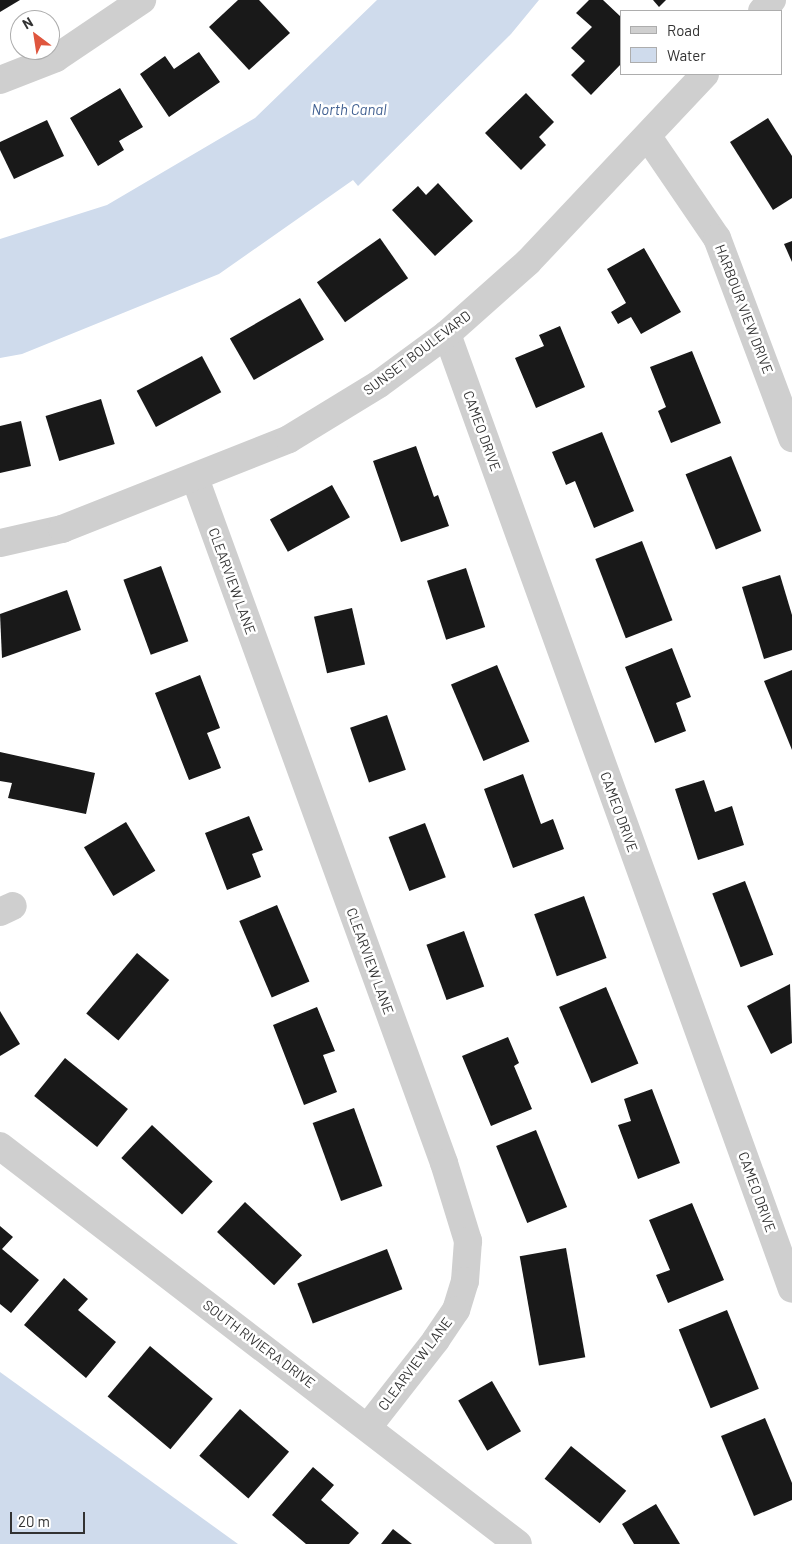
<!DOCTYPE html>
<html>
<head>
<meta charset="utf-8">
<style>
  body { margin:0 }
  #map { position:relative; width:792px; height:1544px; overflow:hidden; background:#fff; font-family:Barlow,sans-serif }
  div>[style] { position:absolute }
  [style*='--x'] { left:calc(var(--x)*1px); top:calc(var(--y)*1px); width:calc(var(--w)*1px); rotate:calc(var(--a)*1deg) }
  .water>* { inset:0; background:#cfdbec }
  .building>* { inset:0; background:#191919; transform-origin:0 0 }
  .minor>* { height:28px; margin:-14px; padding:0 14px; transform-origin:14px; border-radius:14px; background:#cfcfcf }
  span { translate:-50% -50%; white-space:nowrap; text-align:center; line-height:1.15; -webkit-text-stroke:5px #fff; paint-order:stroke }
  .street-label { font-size:14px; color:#323232 }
  .water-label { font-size:15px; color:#426192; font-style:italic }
  .legend { position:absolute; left:620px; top:10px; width:162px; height:65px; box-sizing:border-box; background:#fff; border:1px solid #adadad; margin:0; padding:6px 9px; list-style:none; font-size:15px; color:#323232 }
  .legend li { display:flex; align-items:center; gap:10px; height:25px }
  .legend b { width:25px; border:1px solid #adadad }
  .north { position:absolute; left:10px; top:10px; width:50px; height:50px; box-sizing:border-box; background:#fff; border:1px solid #adadad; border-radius:50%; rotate:329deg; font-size:14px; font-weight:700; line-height:20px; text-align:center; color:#323232 }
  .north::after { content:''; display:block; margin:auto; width:18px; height:22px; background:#df563e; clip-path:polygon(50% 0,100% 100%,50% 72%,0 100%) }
  .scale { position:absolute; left:10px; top:1512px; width:75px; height:22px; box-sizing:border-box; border:2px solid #323232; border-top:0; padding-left:6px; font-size:15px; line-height:18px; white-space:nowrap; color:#323232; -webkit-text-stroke:4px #fff; paint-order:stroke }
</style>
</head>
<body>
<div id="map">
  <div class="water">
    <i style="clip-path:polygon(377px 0,539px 0,511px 34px,358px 186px,353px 180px,219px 274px,22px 354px,0 358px,0 239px,107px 205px,255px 118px)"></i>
    <i style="clip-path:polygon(0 1372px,238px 1544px,0 1544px)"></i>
  </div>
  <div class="building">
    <i style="clip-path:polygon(0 0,20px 0,0 12px)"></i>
    <i style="clip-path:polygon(238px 0,259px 0,290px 33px,249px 70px,209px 27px)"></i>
    <i style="clip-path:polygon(589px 0,603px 0,621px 17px,621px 64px,591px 95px,571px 75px,585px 61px,571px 48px,592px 27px,576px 13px)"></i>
    <i style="clip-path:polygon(653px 0,666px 0,659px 7px)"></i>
    <i style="clip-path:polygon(199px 52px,220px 82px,169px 117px,140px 74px,165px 56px,174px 69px)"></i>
    <i style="clip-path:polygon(120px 88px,143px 127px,119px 141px,124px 150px,98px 166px,70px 118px)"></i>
    <i style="clip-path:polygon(526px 93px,554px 122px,539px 137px,546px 145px,521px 170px,485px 133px)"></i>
    <i style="clip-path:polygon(768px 118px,792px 156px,792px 198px,773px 210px,730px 142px)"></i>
    <i style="clip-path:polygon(47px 120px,64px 156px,14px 179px,0 150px,0 142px)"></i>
    <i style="clip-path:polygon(438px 183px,473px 221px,435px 256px,392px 210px,418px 186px,426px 195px)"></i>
    <i style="left:380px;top:238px;width:49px;height:77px;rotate:55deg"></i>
    <i style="clip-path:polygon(792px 241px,792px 262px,784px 244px)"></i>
    <i style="clip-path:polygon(644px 248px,681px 312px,641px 334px,631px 317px,618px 324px,611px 312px,626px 303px,607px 269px)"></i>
    <i style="left:300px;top:298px;width:48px;height:81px;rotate:60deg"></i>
    <i style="clip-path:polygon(560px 326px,585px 387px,536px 408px,515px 358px,544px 346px,539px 335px)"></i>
    <i style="clip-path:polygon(692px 351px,721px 423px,671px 443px,658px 411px,666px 407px,650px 367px)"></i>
    <i style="left:202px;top:356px;width:41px;height:74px;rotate:62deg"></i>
    <i style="left:101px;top:399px;width:47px;height:58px;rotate:73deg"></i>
    <i style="clip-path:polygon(21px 421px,31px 466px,0 473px,0 426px)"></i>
    <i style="clip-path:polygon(602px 432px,634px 511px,594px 528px,575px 481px,566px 485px,552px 452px)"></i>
    <i style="clip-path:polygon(416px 446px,434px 497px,438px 495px,449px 526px,401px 542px,373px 461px)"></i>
    <i style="left:731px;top:456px;width:81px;height:49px;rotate:68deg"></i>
    <i style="left:332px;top:485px;width:37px;height:71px;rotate:61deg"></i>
    <i style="left:642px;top:541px;width:85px;height:50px;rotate:69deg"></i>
    <i style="left:161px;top:566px;width:80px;height:40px;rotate:70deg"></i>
    <i style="left:466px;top:568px;width:62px;height:41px;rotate:72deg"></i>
    <i style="clip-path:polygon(780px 575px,792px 615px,792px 650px,764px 659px,742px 587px)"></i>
    <i style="clip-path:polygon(67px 590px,81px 630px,2px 658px,0 614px)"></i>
    <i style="left:352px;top:608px;width:58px;height:39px;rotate:77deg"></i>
    <i style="clip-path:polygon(672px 648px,691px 697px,676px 703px,686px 731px,655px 743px,625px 667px)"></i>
    <i style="left:497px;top:665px;width:83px;height:50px;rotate:67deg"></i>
    <i style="clip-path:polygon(792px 670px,792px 750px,764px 681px)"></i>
    <i style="clip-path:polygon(200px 675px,220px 728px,207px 733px,221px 768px,189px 780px,155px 693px)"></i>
    <i style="left:387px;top:715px;width:58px;height:39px;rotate:71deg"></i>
    <i style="clip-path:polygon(0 752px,95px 773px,86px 814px,8px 798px,12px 783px,0 781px)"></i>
    <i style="clip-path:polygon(523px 774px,541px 824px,553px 819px,564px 849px,513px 868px,484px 789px)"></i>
    <i style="clip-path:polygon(704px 780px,715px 812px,732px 806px,744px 845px,698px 860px,675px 789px)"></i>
    <i style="clip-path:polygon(249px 816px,263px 850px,252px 854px,261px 877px,227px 890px,205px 833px)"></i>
    <i style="left:126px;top:822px;width:57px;height:49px;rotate:59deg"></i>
    <i style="left:425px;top:823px;width:58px;height:39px;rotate:69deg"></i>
    <i style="left:745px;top:881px;width:79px;height:35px;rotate:69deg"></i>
    <i style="left:584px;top:896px;width:66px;height:53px;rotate:70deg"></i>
    <i style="left:277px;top:905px;width:83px;height:41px;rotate:67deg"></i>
    <i style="left:464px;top:931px;width:59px;height:40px;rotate:70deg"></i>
    <i style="left:137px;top:953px;width:42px;height:79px;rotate:40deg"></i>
    <i style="clip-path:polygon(790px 984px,792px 1043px,771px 1054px,747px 1006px)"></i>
    <i style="left:606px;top:987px;width:83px;height:51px;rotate:67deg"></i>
    <i style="clip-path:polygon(317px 1007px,335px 1051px,323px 1055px,337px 1092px,304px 1105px,273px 1025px)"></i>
    <i style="clip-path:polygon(0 1011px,20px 1044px,0 1056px)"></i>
    <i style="clip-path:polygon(508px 1037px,519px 1063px,514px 1066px,532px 1109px,491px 1126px,462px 1056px)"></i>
    <i style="left:65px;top:1058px;width:81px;height:49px;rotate:39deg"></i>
    <i style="clip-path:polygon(652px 1089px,680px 1163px,638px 1179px,618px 1125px,631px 1121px,624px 1099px)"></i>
    <i style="left:354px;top:1108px;width:83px;height:44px;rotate:70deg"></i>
    <i style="left:152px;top:1125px;width:83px;height:45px;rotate:43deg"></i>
    <i style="left:536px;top:1130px;width:83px;height:43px;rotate:68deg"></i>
    <i style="left:245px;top:1202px;width:78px;height:41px;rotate:43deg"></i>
    <i style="clip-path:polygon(692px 1203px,724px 1280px,668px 1303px,656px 1275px,670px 1270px,649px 1220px)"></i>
    <i style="clip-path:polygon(0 1226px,13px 1237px,2px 1249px,39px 1280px,11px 1313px,0 1304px)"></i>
    <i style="left:566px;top:1248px;width:111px;height:47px;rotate:80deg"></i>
    <i style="left:387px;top:1249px;width:43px;height:96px;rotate:69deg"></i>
    <i style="clip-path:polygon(64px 1278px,88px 1299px,78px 1310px,116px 1342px,86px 1378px,24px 1325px)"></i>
    <i style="left:727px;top:1310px;width:85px;height:52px;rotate:68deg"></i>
    <i style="left:150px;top:1346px;width:82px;height:66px;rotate:40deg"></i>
    <i style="left:492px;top:1381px;width:58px;height:39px;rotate:60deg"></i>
    <i style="left:240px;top:1409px;width:65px;height:62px;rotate:41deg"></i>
    <i style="clip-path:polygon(765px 1418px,792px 1483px,792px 1500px,754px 1516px,721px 1436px)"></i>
    <i style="left:571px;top:1446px;width:71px;height:42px;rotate:39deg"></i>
    <i style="clip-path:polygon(313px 1467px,334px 1485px,321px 1500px,359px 1533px,349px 1544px,306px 1544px,272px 1515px)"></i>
    <i style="clip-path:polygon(656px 1504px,680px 1544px,634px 1544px,622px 1524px)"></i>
    <i style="clip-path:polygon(393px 1529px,412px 1544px,381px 1544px)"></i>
  </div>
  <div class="minor">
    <i style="--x:762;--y:11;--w:15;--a:-48"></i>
    <i style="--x:0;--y:80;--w:60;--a:-21.4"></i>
    <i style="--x:56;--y:58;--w:104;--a:-34"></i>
    <i style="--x:648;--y:137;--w:122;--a:55.7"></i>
    <i style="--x:717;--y:238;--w:214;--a:69.4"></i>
    <i style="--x:447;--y:334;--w:1015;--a:70.14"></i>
    <i style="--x:195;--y:478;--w:729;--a:70.02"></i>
    <i style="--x:444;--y:1163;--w:82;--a:72.9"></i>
    <i style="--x:468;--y:1241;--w:40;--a:94.3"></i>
    <i style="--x:465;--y:1281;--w:30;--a:107"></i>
    <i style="--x:456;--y:1310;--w:36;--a:124"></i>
    <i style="--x:436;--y:1340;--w:110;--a:128"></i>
    <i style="--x:0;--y:543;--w:64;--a:-12.7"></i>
    <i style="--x:62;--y:529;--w:244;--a:-21.6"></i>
    <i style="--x:289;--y:439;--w:105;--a:-31.4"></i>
    <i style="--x:379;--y:384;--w:84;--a:-36.3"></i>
    <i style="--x:447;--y:334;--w:108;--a:-41.6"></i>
    <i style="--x:528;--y:262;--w:258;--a:-46.7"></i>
    <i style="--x:0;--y:912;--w:14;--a:-25"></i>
    <i style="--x:0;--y:1146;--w:653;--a:37.54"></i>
  </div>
  <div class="street-label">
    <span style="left:744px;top:309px;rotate:69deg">HARBOUR VIEW DRIVE</span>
    <span style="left:417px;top:353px;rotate:-37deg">SUNSET BOULEVARD</span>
    <span style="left:482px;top:431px;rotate:70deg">CAMEO DRIVE</span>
    <span style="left:232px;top:581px;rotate:70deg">CLEARVIEW LANE</span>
    <span style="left:619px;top:812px;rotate:70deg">CAMEO DRIVE</span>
    <span style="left:370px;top:961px;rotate:70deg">CLEARVIEW LANE</span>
    <span style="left:757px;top:1192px;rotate:70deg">CAMEO DRIVE</span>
    <span style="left:259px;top:1344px;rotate:37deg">SOUTH RIVIERA DRIVE</span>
    <span style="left:415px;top:1364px;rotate:-53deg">CLEARVIEW LANE</span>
  </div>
  <div class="water-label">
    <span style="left:349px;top:110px">North Canal</span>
  </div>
  <ul class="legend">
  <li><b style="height:6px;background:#cfcfcf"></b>Road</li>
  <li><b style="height:14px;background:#cfdbec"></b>Water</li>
  </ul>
  <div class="north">N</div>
  <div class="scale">20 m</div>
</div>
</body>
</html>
